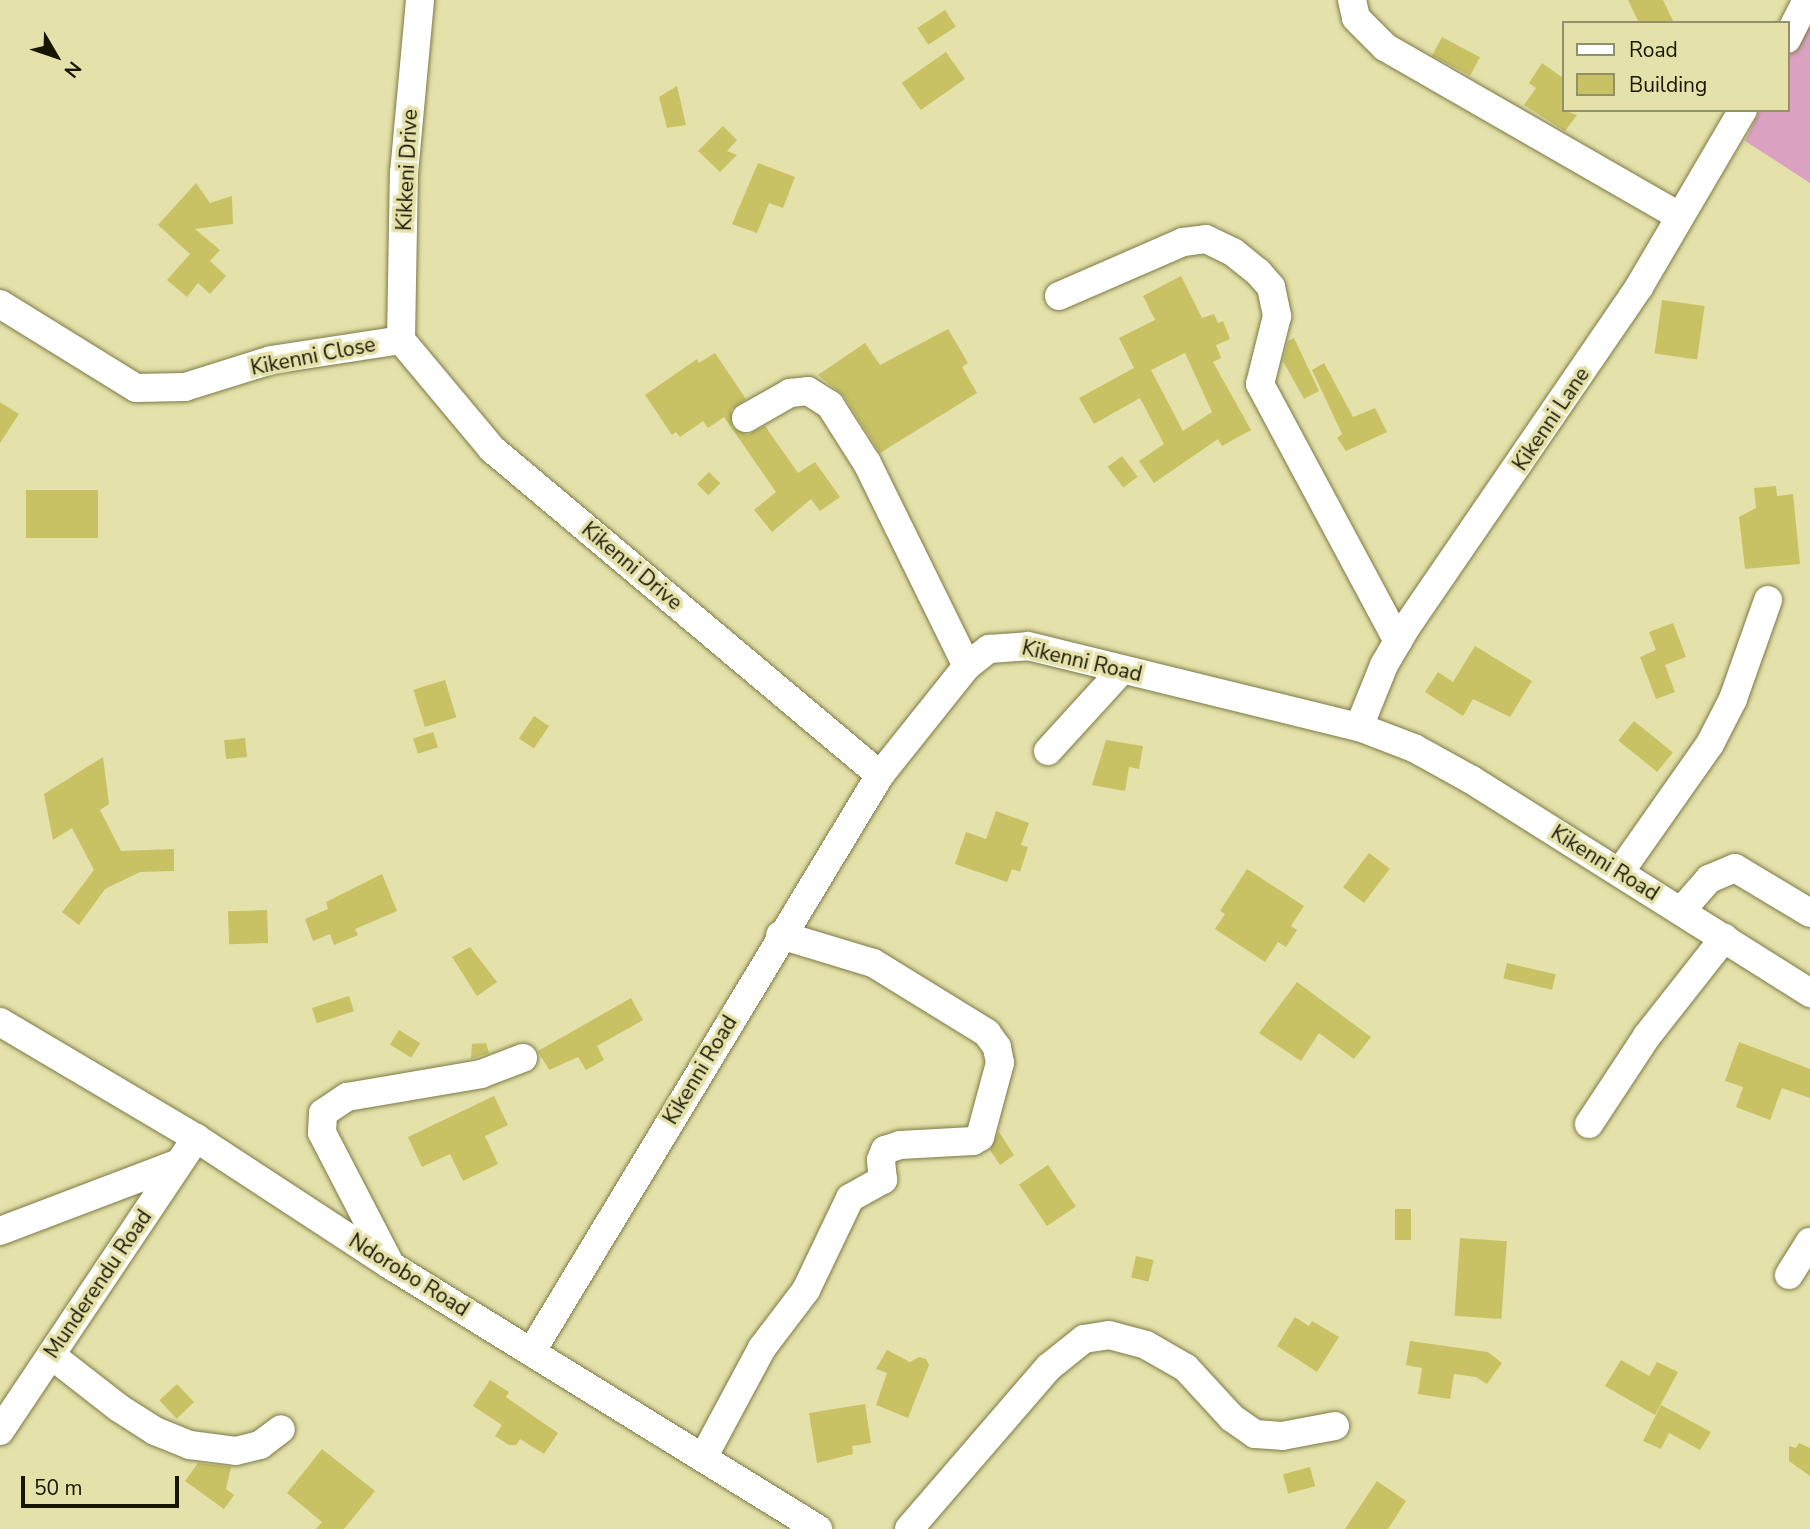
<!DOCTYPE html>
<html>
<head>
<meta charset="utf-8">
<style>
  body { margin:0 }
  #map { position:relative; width:1810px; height:1529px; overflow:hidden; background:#e4e1aa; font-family:"Nunito Sans",sans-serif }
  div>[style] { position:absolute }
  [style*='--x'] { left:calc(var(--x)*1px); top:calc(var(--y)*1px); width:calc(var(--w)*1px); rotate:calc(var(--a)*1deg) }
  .green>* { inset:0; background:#dba1c1 }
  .building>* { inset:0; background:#c8c265; transform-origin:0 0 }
  .roads { filter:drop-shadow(0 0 2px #7d7a46) drop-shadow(0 0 2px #7d7a46) }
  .minor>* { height:28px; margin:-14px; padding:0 14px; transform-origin:14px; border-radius:14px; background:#fff }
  span { translate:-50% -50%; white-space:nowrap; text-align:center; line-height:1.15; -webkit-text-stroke:7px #e4e1aa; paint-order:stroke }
  .street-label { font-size:21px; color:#181603 }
  .legend { position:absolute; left:1562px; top:21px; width:228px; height:91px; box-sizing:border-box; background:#e4e1aa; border:2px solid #929067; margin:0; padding:9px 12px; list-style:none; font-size:21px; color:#181603 }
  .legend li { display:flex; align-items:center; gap:14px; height:35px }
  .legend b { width:35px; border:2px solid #929067 }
  .north { position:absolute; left:21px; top:21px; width:70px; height:70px; -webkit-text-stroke:5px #e4e1aa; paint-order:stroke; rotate:129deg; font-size:19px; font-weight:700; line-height:28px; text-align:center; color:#181603 }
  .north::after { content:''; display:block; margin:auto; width:24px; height:32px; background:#181603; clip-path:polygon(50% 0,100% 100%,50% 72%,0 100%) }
  .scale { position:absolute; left:21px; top:1476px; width:158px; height:32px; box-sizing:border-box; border:4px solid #181603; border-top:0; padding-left:9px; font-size:21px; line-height:24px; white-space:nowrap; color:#181603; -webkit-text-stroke:5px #e4e1aa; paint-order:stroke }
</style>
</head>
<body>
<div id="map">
  <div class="green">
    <i style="clip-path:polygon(1810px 5px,1810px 183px,1745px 141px,1760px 110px,1787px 110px,1787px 53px)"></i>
  </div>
  <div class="building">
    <i style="clip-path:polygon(1628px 0,1663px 0,1674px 23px,1639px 23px)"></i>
    <i style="left:945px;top:10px;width:20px;height:33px;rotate:57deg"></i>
    <i style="left:1442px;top:37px;width:43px;height:21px;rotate:28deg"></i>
    <i style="left:946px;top:52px;width:33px;height:54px;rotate:55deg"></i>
    <i style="clip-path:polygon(1542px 63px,1563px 78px,1563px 110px,1577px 115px,1565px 131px,1524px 105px,1536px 88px,1529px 83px)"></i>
    <i style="clip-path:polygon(677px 86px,686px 125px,667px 128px,659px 97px)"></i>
    <i style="clip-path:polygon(723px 126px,737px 140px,727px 151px,737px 155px,720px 172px,698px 151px)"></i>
    <i style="clip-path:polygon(758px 163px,795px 177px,783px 208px,769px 203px,757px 233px,732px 224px)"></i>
    <i style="clip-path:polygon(196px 183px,210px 203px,232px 196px,233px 224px,195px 229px,220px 250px,210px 261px,226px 276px,210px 294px,198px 283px,187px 297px,167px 280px,190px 254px,158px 225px)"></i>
    <i style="clip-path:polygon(evenodd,1181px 276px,1202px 318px,1214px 314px,1218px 323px,1223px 321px,1230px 339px,1216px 345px,1221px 358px,1213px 362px,1251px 430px,1222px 446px,1218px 439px,1154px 483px,1139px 461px,1164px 444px,1140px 398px,1094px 424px,1079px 398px,1134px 368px,1119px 338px,1155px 320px,1143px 296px,1181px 276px,1185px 353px,1212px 412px,1183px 431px,1151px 370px,1185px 353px)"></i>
    <i style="left:1662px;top:300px;width:43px;height:54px;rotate:8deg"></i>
    <i style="clip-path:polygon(948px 329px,968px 363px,962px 367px,977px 393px,880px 453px,844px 396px,818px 375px,865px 343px,880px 365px)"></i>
    <i style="clip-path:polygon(1294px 338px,1319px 391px,1304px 399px,1283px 361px,1288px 341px)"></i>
    <i style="clip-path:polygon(715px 353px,746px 399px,731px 410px,732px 427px,747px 435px,765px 426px,798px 473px,815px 462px,840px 497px,820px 511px,811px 499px,772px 532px,754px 510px,776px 492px,724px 417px,708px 428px,703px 421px,680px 437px,676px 432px,672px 435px,645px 395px,697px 359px,699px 363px)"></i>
    <i style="clip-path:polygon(1324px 363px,1353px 417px,1375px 408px,1387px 432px,1346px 451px,1337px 438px,1342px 434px,1312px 370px)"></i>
    <i style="clip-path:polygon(0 402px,19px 414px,0 443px)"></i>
    <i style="left:1122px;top:456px;width:26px;height:18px;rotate:53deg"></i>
    <i style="left:709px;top:472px;width:16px;height:17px;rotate:45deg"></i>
    <i style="clip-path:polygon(1776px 486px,1777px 496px,1793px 494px,1800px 564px,1745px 569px,1739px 517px,1756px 508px,1754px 488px)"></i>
    <i style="left:26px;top:490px;width:72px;height:48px"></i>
    <i style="clip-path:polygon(1673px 623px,1686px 657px,1665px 665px,1675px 692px,1656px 699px,1640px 657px,1656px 650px,1649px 632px)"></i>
    <i style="clip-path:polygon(1475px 646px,1532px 681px,1510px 717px,1473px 699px,1463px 716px,1425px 692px,1438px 672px,1453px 682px)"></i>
    <i style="left:445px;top:680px;width:39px;height:33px;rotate:73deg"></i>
    <i style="left:534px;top:716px;width:18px;height:27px;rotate:34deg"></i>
    <i style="left:1634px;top:721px;width:50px;height:25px;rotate:39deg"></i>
    <i style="left:433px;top:732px;width:16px;height:21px;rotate:72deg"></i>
    <i style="left:245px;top:738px;width:19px;height:21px;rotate:84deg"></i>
    <i style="clip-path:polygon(1106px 740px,1143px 746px,1139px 769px,1129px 767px,1125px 791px,1092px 785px)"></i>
    <i style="clip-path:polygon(103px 757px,109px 804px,100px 810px,121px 851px,174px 849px,174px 871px,140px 872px,105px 889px,79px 925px,62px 912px,94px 870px,72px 828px,53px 840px,44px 794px)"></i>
    <i style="clip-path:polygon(996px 811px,1029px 823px,1021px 845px,1028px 847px,1020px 872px,1012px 869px,1007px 882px,955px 864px,966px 832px,986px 839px)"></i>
    <i style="left:1369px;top:853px;width:26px;height:43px;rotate:37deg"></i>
    <i style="clip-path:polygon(1247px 869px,1304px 906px,1291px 926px,1297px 930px,1286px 947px,1278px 942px,1265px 962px,1215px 929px,1225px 914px,1220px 911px)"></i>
    <i style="clip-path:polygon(382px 874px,397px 911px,355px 929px,358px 935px,334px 945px,330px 934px,313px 941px,305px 919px,328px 909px,326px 902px)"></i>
    <i style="left:267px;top:910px;width:33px;height:39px;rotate:88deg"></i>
    <i style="clip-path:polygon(470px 947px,497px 982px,477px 996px,452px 957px)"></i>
    <i style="left:1507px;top:963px;width:50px;height:16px;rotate:13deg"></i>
    <i style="clip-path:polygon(1297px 982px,1371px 1037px,1354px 1059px,1319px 1033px,1301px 1061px,1259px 1033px)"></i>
    <i style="left:349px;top:996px;width:16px;height:39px;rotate:72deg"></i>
    <i style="clip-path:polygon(631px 998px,643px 1020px,597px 1046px,604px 1060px,586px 1070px,578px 1057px,549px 1070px,538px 1051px)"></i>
    <i style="left:399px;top:1030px;width:25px;height:17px;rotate:32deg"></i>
    <i style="clip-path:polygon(1739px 1042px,1810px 1069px,1810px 1098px,1782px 1088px,1770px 1120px,1736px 1107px,1743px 1087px,1725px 1081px)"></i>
    <i style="clip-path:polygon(486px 1043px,489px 1053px,471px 1059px,472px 1044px)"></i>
    <i style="clip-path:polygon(494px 1096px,508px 1125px,485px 1136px,498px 1164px,463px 1181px,450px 1154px,422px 1167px,408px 1137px)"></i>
    <i style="clip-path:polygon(999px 1132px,1014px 1155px,1000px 1165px,990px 1150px)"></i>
    <i style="left:1048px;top:1165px;width:50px;height:35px;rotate:56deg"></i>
    <i style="left:1395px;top:1209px;width:16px;height:31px"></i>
    <i style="left:1460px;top:1238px;width:47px;height:78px;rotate:4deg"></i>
    <i style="left:1136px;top:1256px;width:18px;height:22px;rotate:13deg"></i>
    <i style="clip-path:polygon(1295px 1317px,1309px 1326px,1312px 1321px,1339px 1337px,1317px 1372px,1277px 1346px)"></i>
    <i style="clip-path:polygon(1410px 1341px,1488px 1352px,1502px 1363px,1487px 1384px,1476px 1377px,1454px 1374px,1450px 1399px,1418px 1394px,1422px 1368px,1406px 1365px)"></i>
    <i style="clip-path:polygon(887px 1350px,910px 1362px,919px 1357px,926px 1359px,929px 1365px,908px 1418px,876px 1405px,887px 1373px,876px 1369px)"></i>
    <i style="clip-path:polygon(1621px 1360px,1649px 1376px,1657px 1362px,1678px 1372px,1655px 1415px,1605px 1386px)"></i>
    <i style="clip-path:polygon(490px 1380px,509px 1392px,506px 1397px,558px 1433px,544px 1454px,520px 1439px,516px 1445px,509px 1445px,495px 1436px,502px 1425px,473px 1406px)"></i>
    <i style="left:177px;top:1384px;width:25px;height:24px;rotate:47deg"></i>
    <i style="clip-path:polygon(865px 1404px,871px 1443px,852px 1446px,853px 1454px,817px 1463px,809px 1413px)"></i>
    <i style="clip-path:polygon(1661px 1405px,1711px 1432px,1700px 1450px,1669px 1433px,1661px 1449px,1643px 1441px)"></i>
    <i style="clip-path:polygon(1799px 1443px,1810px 1448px,1810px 1476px,1789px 1461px,1789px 1446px,1796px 1448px)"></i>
    <i style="clip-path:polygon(322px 1449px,375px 1491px,344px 1529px,316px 1529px,322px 1522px,287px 1493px)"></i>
    <i style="clip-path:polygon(198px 1463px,231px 1467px,226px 1489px,234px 1495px,224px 1509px,185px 1481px)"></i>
    <i style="left:1310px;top:1467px;width:20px;height:28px;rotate:75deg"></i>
    <i style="clip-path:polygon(1377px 1481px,1406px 1501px,1388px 1529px,1345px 1529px)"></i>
  </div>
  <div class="roads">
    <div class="minor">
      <i style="--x:1352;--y:0;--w:18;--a:77"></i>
      <i style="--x:1356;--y:18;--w:41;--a:45"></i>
      <i style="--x:1385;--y:47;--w:339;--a:29.9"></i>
      <i style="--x:1787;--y:39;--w:44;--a:-62.9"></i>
      <i style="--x:1059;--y:296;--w:135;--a:-23.5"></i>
      <i style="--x:1183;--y:242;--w:23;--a:-7"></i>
      <i style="--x:1206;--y:239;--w:30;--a:26"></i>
      <i style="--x:1233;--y:252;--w:32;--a:39"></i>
      <i style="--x:1258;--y:272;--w:20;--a:49"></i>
      <i style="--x:1271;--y:287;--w:30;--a:78"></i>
      <i style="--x:1277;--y:316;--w:70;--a:104"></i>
      <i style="--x:1260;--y:384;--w:292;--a:61.8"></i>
      <i style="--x:0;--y:304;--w:160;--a:31.7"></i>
      <i style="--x:136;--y:388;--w:49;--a:-1.2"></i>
      <i style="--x:185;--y:387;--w:90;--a:-17.4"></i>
      <i style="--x:271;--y:360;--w:132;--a:-8.7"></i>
      <i style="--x:401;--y:340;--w:142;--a:50.1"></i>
      <i style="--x:492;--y:449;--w:507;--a:40.04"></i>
      <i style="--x:401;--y:340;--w:167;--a:-89"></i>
      <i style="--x:404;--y:173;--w:174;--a:-84.7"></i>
      <i style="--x:746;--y:418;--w:51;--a:-29.6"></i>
      <i style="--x:790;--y:393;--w:18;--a:-6"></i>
      <i style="--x:808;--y:391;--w:26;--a:32"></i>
      <i style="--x:830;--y:405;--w:69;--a:57.5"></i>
      <i style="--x:867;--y:463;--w:226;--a:63.8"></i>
      <i style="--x:1359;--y:727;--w:67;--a:-68"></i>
      <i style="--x:1384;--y:665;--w:45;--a:-59.5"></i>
      <i style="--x:1407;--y:626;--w:411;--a:-55.6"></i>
      <i style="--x:1639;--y:287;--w:205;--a:-59.6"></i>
      <i style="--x:1048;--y:751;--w:110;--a:-47.6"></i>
      <i style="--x:1620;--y:872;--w:156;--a:-54.9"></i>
      <i style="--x:1710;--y:744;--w:51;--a:-62.9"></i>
      <i style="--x:1733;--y:699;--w:105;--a:-70.5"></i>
      <i style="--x:1681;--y:911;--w:43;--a:-48.8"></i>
      <i style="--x:1709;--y:879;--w:28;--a:-23"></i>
      <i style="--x:1735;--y:868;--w:87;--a:31"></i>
      <i style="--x:0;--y:1022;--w:228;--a:30.6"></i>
      <i style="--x:196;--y:1138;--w:232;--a:33.2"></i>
      <i style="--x:390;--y:1265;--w:503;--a:31.67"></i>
      <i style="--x:1589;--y:1124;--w:105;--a:-56.6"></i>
      <i style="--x:1647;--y:1036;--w:125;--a:-51.8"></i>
      <i style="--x:0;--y:1231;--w:191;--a:-20.8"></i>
      <i style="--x:389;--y:1262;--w:145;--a:-117.4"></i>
      <i style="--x:322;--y:1133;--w:20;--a:-87"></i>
      <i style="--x:323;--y:1113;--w:29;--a:-34"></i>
      <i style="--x:347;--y:1097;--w:136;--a:-9.7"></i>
      <i style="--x:481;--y:1074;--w:45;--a:-20.9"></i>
      <i style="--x:1789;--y:1275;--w:39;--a:-58"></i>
      <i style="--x:532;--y:1351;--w:673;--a:-58.86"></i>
      <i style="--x:880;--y:775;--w:139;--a:-51.4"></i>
      <i style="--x:967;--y:666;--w:28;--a:-38"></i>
      <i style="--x:989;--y:649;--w:39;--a:-4"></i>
      <i style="--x:1028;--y:646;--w:341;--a:13.8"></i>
      <i style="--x:1359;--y:727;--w:59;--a:20.9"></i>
      <i style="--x:1414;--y:748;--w:66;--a:28.9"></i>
      <i style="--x:1472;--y:780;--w:400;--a:32.2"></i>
      <i style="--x:51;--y:1355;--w:86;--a:37.9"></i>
      <i style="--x:119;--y:1408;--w:43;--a:32.6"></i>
      <i style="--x:155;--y:1431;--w:38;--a:22"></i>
      <i style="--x:190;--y:1445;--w:46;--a:7.4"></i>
      <i style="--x:236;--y:1451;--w:25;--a:-14"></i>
      <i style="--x:260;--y:1445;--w:26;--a:-37"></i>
      <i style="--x:0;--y:1431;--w:353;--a:-56.2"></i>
      <i style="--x:703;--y:1458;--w:125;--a:-61.8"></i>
      <i style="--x:762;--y:1348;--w:73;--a:-52.8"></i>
      <i style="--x:806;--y:1290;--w:102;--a:-64.4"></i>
      <i style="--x:850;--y:1198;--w:38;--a:-29"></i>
      <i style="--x:883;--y:1180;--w:20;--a:-96"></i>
      <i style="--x:881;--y:1160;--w:11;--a:-68"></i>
      <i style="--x:885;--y:1150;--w:16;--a:-18"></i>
      <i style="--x:900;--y:1145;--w:73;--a:-3.1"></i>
      <i style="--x:973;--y:1141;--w:8;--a:-30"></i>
      <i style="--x:980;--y:1137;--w:77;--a:-74.9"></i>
      <i style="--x:1000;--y:1063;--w:16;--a:-101"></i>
      <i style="--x:997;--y:1047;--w:17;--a:-126"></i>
      <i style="--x:987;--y:1033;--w:134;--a:-148.4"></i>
      <i style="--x:873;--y:963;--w:97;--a:-163.2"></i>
      <i style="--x:909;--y:1529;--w:214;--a:-49.2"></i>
      <i style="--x:1049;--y:1367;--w:45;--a:-38.7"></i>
      <i style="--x:1084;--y:1339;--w:25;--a:-9"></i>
      <i style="--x:1109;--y:1335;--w:38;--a:15"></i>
      <i style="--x:1146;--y:1345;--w:46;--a:29.9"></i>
      <i style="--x:1186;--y:1368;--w:68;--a:47.4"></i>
      <i style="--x:1232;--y:1418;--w:28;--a:35"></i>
      <i style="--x:1255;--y:1434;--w:27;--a:4"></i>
      <i style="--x:1282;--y:1436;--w:54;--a:-10.7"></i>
    </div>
  </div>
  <div class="street-label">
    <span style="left:407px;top:170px;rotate:-87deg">Kikkeni Drive</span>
    <span style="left:313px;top:356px;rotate:-11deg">Kikenni Close</span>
    <span style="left:1551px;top:419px;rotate:-56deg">Kikenni Lane</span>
    <span style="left:632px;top:566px;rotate:40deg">Kikenni Drive</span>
    <span style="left:1082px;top:661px;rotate:13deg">Kikenni Road</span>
    <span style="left:1605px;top:863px;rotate:32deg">Kikenni Road</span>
    <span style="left:700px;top:1070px;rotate:-59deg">Kikenni Road</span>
    <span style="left:409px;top:1275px;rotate:32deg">Ndorobo Road</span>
    <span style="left:98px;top:1284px;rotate:-56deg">Munderendu Road</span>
  </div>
  <ul class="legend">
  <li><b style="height:9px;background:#fff"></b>Road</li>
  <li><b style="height:19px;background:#c8c265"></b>Building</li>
  </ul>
  <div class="north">N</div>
  <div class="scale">50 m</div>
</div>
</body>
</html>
